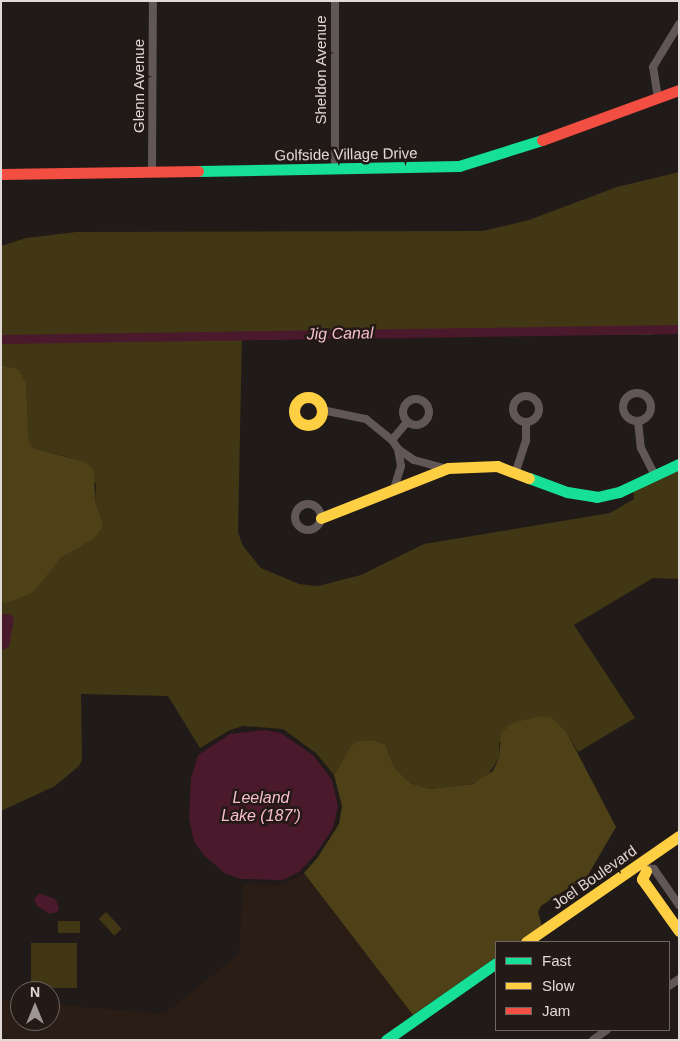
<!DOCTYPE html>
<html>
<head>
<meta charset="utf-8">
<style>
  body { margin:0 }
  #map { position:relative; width:680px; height:1041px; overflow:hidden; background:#201a18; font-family:Helvetica,sans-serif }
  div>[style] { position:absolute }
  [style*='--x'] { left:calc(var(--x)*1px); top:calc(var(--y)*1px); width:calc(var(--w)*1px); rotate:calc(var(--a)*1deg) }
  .built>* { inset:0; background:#2a1d16 }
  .green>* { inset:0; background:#413715; transform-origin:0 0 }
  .forest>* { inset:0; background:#4e4117 }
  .water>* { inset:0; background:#4b192c }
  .canal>* { height:9px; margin:-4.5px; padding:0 4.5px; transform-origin:4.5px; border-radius:4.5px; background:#4b192c }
  .street>* { height:8px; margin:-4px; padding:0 4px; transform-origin:4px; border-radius:4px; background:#615756 }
  .street>.ring { margin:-4px; padding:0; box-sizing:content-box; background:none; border:8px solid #615756; border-radius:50% }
  .fast>* { height:11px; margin:-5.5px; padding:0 5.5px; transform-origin:5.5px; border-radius:5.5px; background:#16e098 }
  .slow>* { height:11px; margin:-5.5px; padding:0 5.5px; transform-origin:5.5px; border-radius:5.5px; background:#ffcf43 }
  .slow>.ring { margin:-5.5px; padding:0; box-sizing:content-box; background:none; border:11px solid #ffcf43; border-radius:50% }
  .jam>* { height:11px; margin:-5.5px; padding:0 5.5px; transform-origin:5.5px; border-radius:5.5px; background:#f24e42 }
  span { translate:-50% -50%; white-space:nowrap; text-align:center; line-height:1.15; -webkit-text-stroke:5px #231915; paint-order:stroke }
  .street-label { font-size:15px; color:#e0d9d6 }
  .water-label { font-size:16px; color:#f8becf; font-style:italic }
  .frame { position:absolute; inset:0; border:2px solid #e0d9d6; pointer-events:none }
  .legend { position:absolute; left:495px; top:941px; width:175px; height:90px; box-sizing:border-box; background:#231915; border:1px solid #6f6662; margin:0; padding:6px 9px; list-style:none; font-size:15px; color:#e0d9d6 }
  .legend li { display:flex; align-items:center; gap:10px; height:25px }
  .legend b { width:25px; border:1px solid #6f6662 }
  .north { position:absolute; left:10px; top:981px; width:50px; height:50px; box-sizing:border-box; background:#231915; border:1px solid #6f6662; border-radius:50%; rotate:0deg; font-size:14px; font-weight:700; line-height:20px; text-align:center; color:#e0d9d6 }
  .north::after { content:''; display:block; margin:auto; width:18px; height:22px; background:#9d9694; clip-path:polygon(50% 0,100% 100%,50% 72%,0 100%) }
</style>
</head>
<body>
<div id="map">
  <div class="built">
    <i style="clip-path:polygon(304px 873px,413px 1015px,378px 1040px,1px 1040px,1px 1000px,20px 1001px,20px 1021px,50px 1021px,50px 1004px,164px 1014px,239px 954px,243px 884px,283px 885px)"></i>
  </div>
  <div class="green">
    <i style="clip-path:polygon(679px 172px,679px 326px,652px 335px,242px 333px,238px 532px,243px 546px,261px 568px,299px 584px,318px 586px,361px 575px,424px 544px,610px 513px,634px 499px,633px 488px,679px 465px,679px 579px,653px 578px,574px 625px,635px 718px,578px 752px,567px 733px,499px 742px,499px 758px,486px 778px,472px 784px,430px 789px,410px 783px,394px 767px,385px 744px,372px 740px,357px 741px,350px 747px,334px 775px,316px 753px,283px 729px,243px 726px,230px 730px,200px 748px,168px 696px,81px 694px,82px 760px,79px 766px,55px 786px,1px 811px,1px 650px,9px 647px,11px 615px,1px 614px,1px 601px,5px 604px,61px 558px,94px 539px,98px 513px,95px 501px,96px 484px,71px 458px,33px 448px,29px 440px,26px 383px,19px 369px,1px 365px,1px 246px,26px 238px,76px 232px,483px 231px,529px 220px,617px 187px)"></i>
    <i style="left:106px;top:912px;width:23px;height:10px;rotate:47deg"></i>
    <i style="left:58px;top:921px;width:22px;height:12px"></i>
    <i style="left:31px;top:943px;width:46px;height:45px"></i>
  </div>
  <div class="forest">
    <i style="clip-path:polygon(1px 365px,19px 369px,26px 383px,29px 440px,33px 448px,85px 462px,94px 470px,95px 501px,103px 526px,94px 539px,61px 558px,32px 593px,5px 604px,1px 601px)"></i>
    <i style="clip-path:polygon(541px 716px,552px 718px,567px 733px,616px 827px,588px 875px,541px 906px,538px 912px,542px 926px,518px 942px,496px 942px,496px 957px,413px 1015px,304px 873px,318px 857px,339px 824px,342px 806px,334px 775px,350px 747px,357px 741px,372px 740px,385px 744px,394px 767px,410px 783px,430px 789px,473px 784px,493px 771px,499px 758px,501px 733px,512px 723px)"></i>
  </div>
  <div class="water">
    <i style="clip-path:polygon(1px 614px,11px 615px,14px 619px,9px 647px,1px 650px)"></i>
    <i style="clip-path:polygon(265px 730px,281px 733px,314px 756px,332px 780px,338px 806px,333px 828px,315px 855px,299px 872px,283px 880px,241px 879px,226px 874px,205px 856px,194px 842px,189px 818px,191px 778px,198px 755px,230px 734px)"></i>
    <i style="clip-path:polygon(39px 893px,55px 899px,59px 907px,57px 912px,50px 914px,37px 906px,34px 900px)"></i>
  </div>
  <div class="canal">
    <i style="--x:1;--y:339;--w:678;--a:-0.85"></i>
  </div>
  <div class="street">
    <i style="--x:335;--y:1;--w:168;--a:90"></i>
    <i style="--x:658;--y:98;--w:31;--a:-99"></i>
    <i style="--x:653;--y:67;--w:50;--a:-58.8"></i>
    <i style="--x:152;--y:172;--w:171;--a:-89.7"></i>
    <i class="ring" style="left:623px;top:393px;width:20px;height:20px"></i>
    <i class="ring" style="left:513px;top:396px;width:18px;height:18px"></i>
    <i class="ring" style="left:403px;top:399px;width:18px;height:18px"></i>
    <i style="--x:322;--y:410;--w:45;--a:11.6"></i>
    <i style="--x:366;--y:419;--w:33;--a:39"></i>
    <i style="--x:392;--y:440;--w:11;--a:56"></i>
    <i style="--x:398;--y:449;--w:17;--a:80"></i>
    <i style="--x:401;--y:466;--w:24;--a:107"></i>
    <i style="--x:638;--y:421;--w:27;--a:84"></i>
    <i style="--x:641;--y:448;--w:30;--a:63"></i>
    <i style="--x:392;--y:440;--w:23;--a:-50"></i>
    <i style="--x:398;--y:449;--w:19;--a:35"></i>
    <i style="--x:414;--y:460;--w:31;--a:15"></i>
    <i style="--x:516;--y:471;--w:32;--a:-72"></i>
    <i style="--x:526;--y:441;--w:19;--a:-90"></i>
    <i class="ring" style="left:295px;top:504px;width:18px;height:18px"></i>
    <i style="--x:644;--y:868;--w:10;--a:6"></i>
    <i style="--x:654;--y:869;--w:44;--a:55.2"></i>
    <i style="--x:669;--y:986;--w:12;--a:-35"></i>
    <i style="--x:593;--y:1040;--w:17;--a:-36"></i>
  </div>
  <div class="fast">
    <i style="--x:198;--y:171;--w:261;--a:-1.1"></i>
    <i style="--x:459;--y:166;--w:87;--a:-17.4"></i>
    <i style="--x:529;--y:478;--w:40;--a:20.2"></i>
    <i style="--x:567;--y:492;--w:30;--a:9"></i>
    <i style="--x:597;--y:497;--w:23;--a:-13"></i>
    <i style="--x:619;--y:492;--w:66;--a:-25"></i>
    <i style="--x:386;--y:1040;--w:134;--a:-35"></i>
  </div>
  <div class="slow">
    <i class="ring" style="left:294px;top:397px;width:17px;height:17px"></i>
    <i style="--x:321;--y:518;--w:136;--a:-21.5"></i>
    <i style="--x:448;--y:468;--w:49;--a:-2.3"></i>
    <i style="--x:497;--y:466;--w:34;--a:21"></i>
    <i style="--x:646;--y:871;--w:9;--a:117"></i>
    <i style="--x:642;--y:879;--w:64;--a:54.6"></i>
    <i style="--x:526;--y:942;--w:186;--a:-34.7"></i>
  </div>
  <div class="jam">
    <i style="--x:542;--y:140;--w:146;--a:-20.1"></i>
    <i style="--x:1;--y:174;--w:197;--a:-0.9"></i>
  </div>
  <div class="street-label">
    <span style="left:321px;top:70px;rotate:-90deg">Sheldon Avenue</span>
    <span style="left:139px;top:86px;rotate:-90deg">Glenn Avenue</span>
    <span style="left:346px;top:154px;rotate:-1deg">Golfside Village Drive</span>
    <span style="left:594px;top:877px;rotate:-35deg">Joel Boulevard</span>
  </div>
  <div class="water-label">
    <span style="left:340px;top:334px;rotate:-1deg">Jig Canal</span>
    <span style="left:261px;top:807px">Leeland<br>Lake (187')</span>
  </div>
  <div class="frame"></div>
  <ul class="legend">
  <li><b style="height:6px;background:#16e098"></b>Fast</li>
  <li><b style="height:6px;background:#ffcf43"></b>Slow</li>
  <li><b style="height:6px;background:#f24e42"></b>Jam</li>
  </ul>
  <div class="north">N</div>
</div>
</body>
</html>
